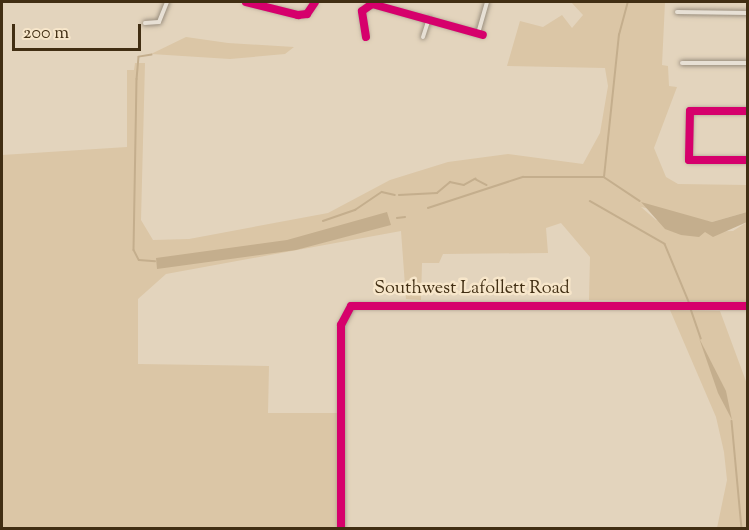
<!DOCTYPE html>
<html>
<head>
<meta charset="utf-8">
<style>
  body { margin:0 }
  #map { position:relative; width:749px; height:530px; overflow:hidden; background:#e3d4bd; font-family:"Sorts Mill Goudy",serif }
  div>[style] { position:absolute }
  [style*='--x'] { left:calc(var(--x)*1px); top:calc(var(--y)*1px); width:calc(var(--w)*1px); rotate:calc(var(--a)*1deg) }
  .green>* { inset:0; background:#dbc6a6 }
  .water>* { inset:0; background:#c4ae8d }
  .stream>* { height:1.5px; margin:-0.75px; padding:0 0.75px; transform-origin:0.75px; border-radius:0.75px; background:#c4ae8d }
  .roads { filter:drop-shadow(0 0 2px #998e7e) drop-shadow(0 0 2px #998e7e) }
  .minor>* { height:4px; margin:-2px; padding:0 2px; transform-origin:2px; border-radius:2px; background:#e7e0d5 }
  .tertiary>* { height:4.5px; margin:-2.25px; padding:0 2.25px; transform-origin:2.25px; border-radius:2.25px; background:#e7e0d5 }
  .cycleway>* { height:8px; margin:-4px; padding:0 4px; transform-origin:4px; border-radius:4px; background:#d6006c }
  span { translate:-50% -50%; white-space:nowrap; text-align:center; line-height:1.15; -webkit-text-stroke:5px #f7e6ca; paint-order:stroke }
  .street-label { font-size:18px; color:#412e13 }
  .frame { position:absolute; inset:0; border:3px solid #412e13; pointer-events:none }
  .scale { position:absolute; left:12px; top:24px; width:129px; height:27px; box-sizing:border-box; border:3px solid #412e13; border-top:0; padding-left:8px; font-size:18px; line-height:21px; white-space:nowrap; color:#412e13; -webkit-text-stroke:4px #f7e6ca; paint-order:stroke }
</style>
</head>
<body>
<div id="map">
  <div class="green">
    <i style="clip-path:polygon(571px 2px,665px 2px,662px 65px,668px 66px,669px 86px,677px 87px,654px 148px,666px 177px,678px 184px,747px 185px,747px 212px,712px 222px,641px 207px,656px 220px,701px 232px,733px 231px,747px 222px,747px 302px,589px 300px,590px 257px,561px 223px,546px 228px,548px 253px,443px 254px,439px 263px,422px 263px,421px 300px,406px 299px,401px 231px,166px 274px,138px 299px,138px 364px,269px 366px,268px 413px,339px 413px,338px 528px,2px 528px,2px 155px,127px 147px,127px 70px,134px 70px,135px 63px,145px 63px,141px 220px,153px 240px,189px 239px,328px 213px,390px 180px,448px 162px,508px 154px,583px 164px,600px 133px,608px 86px,605px 68px,507px 66px,520px 21px,543px 27px,562px 15px,572px 28px,583px 15px)"></i>
    <i style="clip-path:polygon(186px 37px,228px 43px,294px 47px,285px 54px,230px 59px,151px 54px)"></i>
    <i style="clip-path:polygon(670px 310px,720px 311px,747px 384px,747px 528px,717px 528px,727px 480px,724px 452px,716px 417px)"></i>
  </div>
  <div class="water">
    <i style="clip-path:polygon(641px 202px,712px 222px,747px 212px,747px 222px,713px 237px,705px 232px,699px 237px,681px 235px,665px 229px)"></i>
    <i style="clip-path:polygon(387px 212px,391px 225px,296px 250px,157px 269px,156px 258px,287px 240px)"></i>
    <i style="clip-path:polygon(699px 338px,726px 391px,732px 420px,718px 393px)"></i>
  </div>
  <div class="stream">
    <i style="--x:152;--y:55;--w:13;--a:171"></i>
    <i style="--x:139;--y:57;--w:22;--a:95"></i>
    <i style="--x:137;--y:79;--w:171;--a:91"></i>
    <i style="--x:134;--y:250;--w:11;--a:63"></i>
    <i style="--x:139;--y:260;--w:16;--a:4"></i>
    <i style="--x:604;--y:177;--w:143;--a:-84"></i>
    <i style="--x:619;--y:35;--w:34;--a:-75"></i>
    <i style="--x:399;--y:195;--w:38;--a:-3"></i>
    <i style="--x:437;--y:193;--w:17;--a:-40"></i>
    <i style="--x:450;--y:182;--w:14;--a:12"></i>
    <i style="--x:464;--y:185;--w:13;--a:-29"></i>
    <i style="--x:475;--y:179;--w:13;--a:27"></i>
    <i style="--x:590;--y:201;--w:86;--a:29.8"></i>
    <i style="--x:665;--y:244;--w:65;--a:67.4"></i>
    <i style="--x:428;--y:208;--w:100;--a:-18.1"></i>
    <i style="--x:523;--y:177;--w:81;--a:0"></i>
    <i style="--x:604;--y:177;--w:43;--a:33.7"></i>
    <i style="--x:397;--y:218;--w:8;--a:-7"></i>
    <i style="--x:323;--y:221;--w:34;--a:-19"></i>
    <i style="--x:355;--y:210;--w:32;--a:-34"></i>
    <i style="--x:382;--y:192;--w:13;--a:13"></i>
    <i style="--x:691;--y:309;--w:31;--a:71"></i>
    <i style="--x:732;--y:421;--w:107;--a:84.7"></i>
  </div>
  <div class="roads">
    <div class="minor">
      <i style="--x:246;--y:2;--w:54;--a:14"></i>
      <i style="--x:298;--y:15;--w:9;--a:-6"></i>
      <i style="--x:307;--y:14;--w:14;--a:-56"></i>
      <i style="--x:677;--y:12;--w:71;--a:0.8"></i>
      <i style="--x:145;--y:23;--w:14;--a:-4"></i>
      <i style="--x:159;--y:22;--w:22;--a:-68"></i>
      <i style="--x:479;--y:30;--w:29;--a:-74"></i>
      <i style="--x:366;--y:37;--w:26;--a:-99"></i>
      <i style="--x:362;--y:11;--w:12;--a:-35"></i>
      <i style="--x:372;--y:4;--w:115;--a:15.6"></i>
      <i style="--x:423;--y:37;--w:20;--a:-72"></i>
      <i style="--x:682;--y:63;--w:66;--a:0"></i>
      <i style="--x:748;--y:111;--w:58;--a:180"></i>
      <i style="--x:690;--y:111;--w:49;--a:91.2"></i>
      <i style="--x:689;--y:160;--w:59;--a:0"></i>
    </div>
    <div class="tertiary">
      <i style="--x:341;--y:528;--w:203;--a:-90"></i>
      <i style="--x:341;--y:325;--w:21;--a:-62"></i>
      <i style="--x:351;--y:306;--w:397;--a:0"></i>
    </div>
  </div>
  <div class="cycleway">
    <i style="--x:246;--y:2;--w:54;--a:14"></i>
    <i style="--x:298;--y:15;--w:9;--a:-6"></i>
    <i style="--x:307;--y:14;--w:14;--a:-56"></i>
    <i style="--x:366;--y:37;--w:26;--a:-99"></i>
    <i style="--x:362;--y:11;--w:12;--a:-35"></i>
    <i style="--x:372;--y:4;--w:115;--a:15.6"></i>
    <i style="--x:748;--y:111;--w:58;--a:180"></i>
    <i style="--x:690;--y:111;--w:49;--a:91.2"></i>
    <i style="--x:689;--y:160;--w:59;--a:0"></i>
    <i style="--x:341;--y:528;--w:203;--a:-90"></i>
    <i style="--x:341;--y:325;--w:21;--a:-62"></i>
    <i style="--x:351;--y:306;--w:397;--a:0"></i>
  </div>
  <div class="street-label">
    <span style="left:472px;top:289px">Southwest Lafollett Road</span>
  </div>
  <div class="frame"></div>
  <div class="scale">200 m</div>
</div>
</body>
</html>
